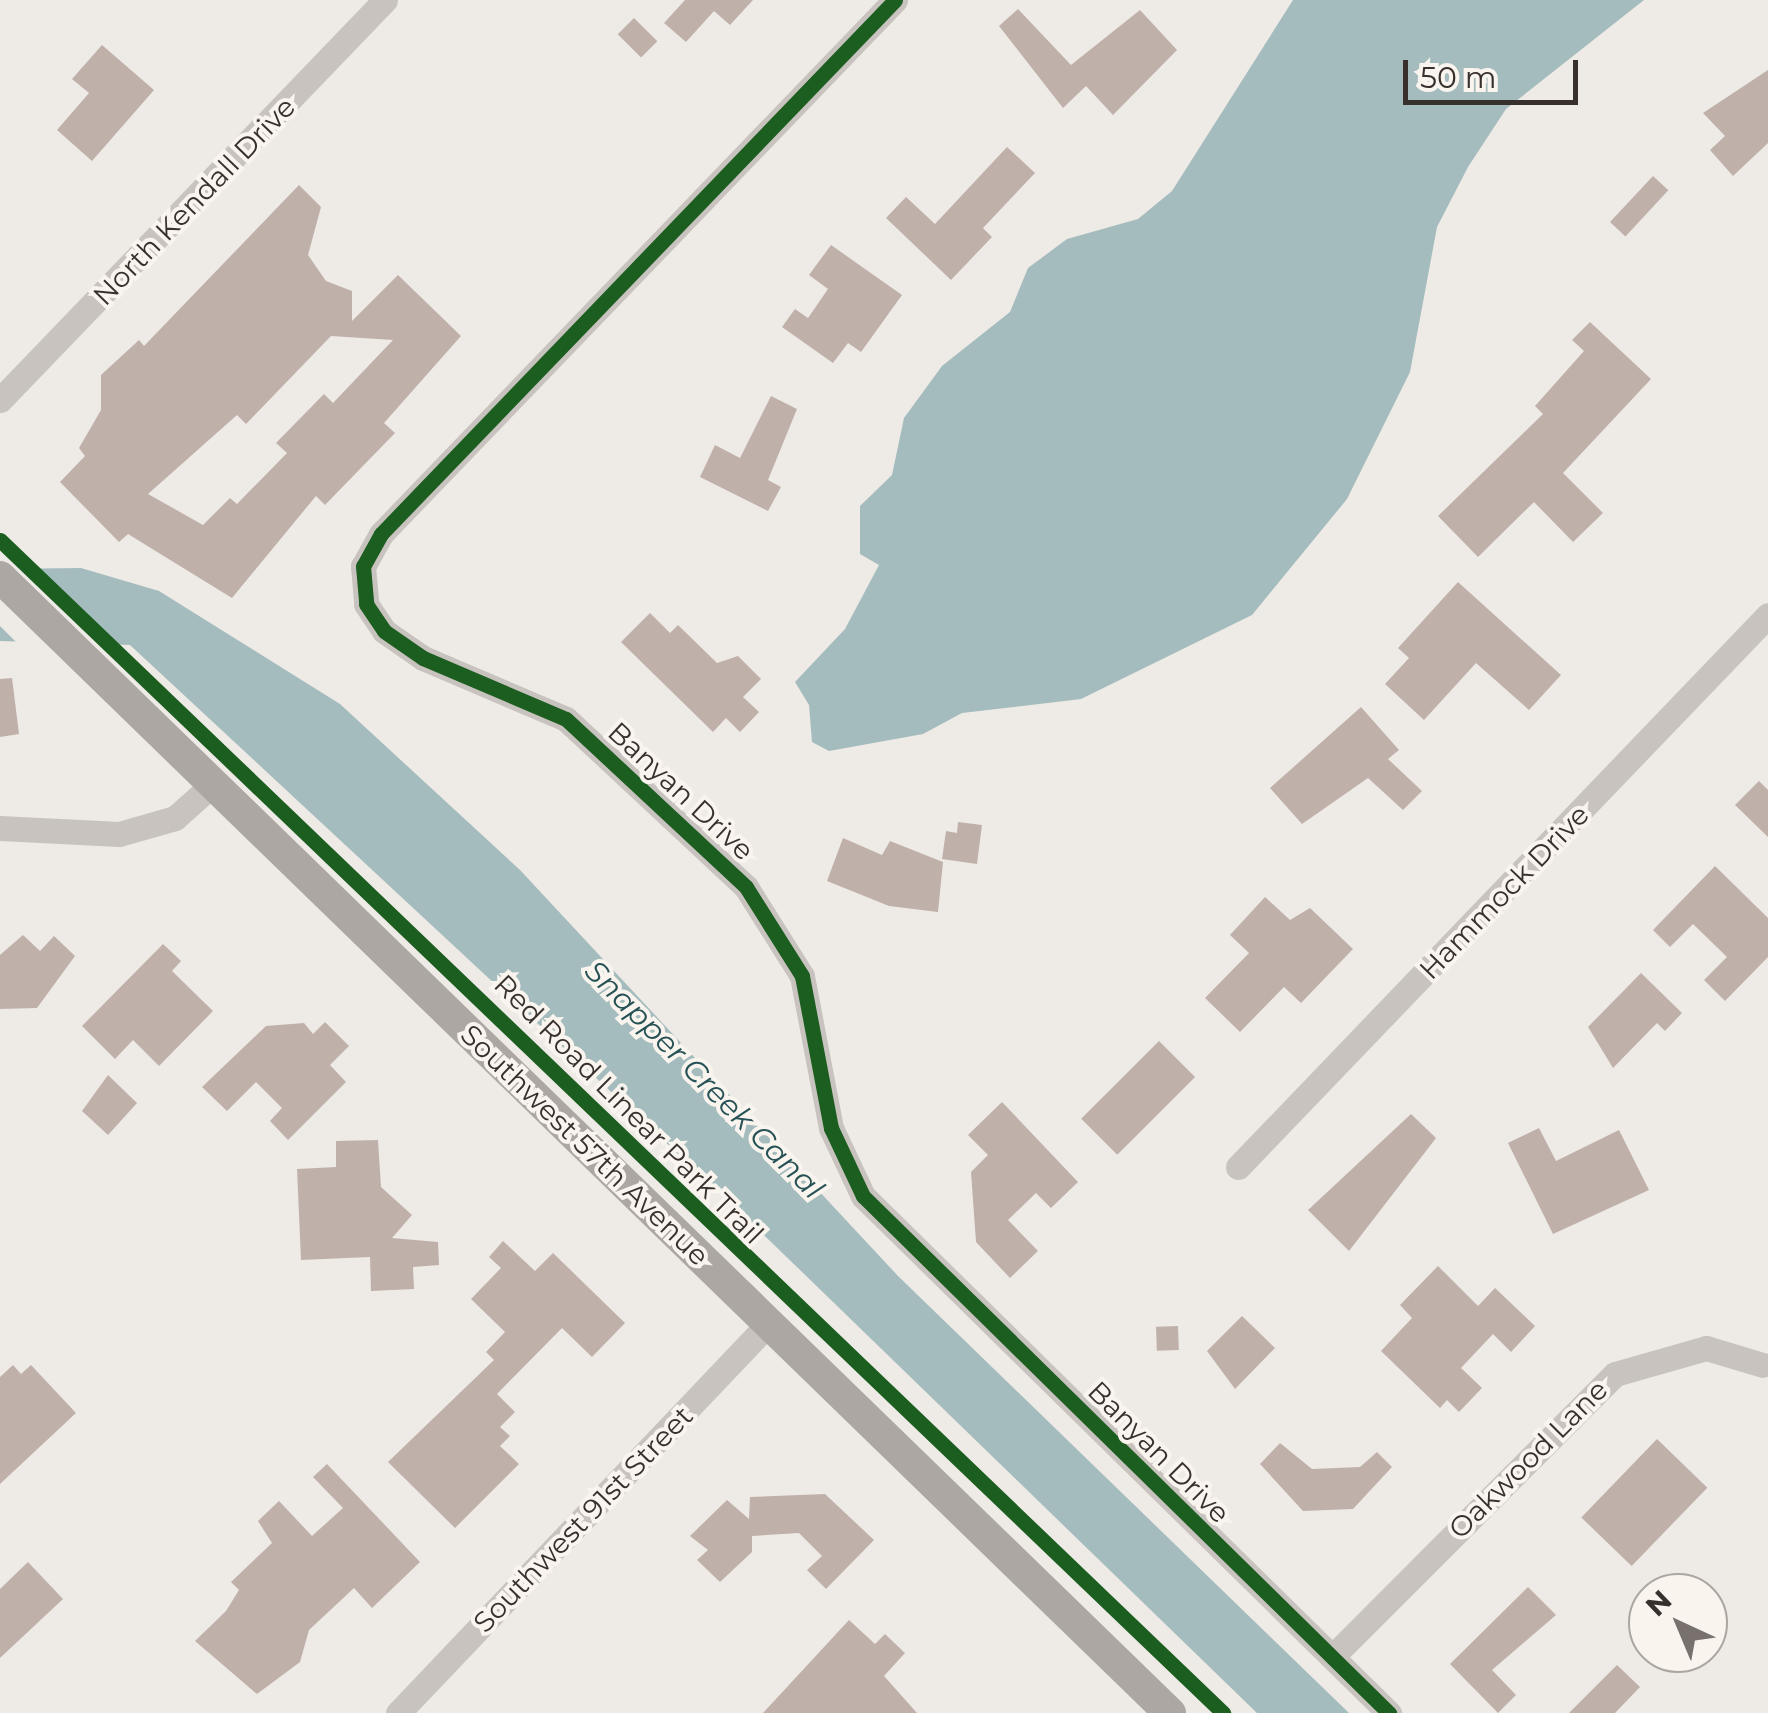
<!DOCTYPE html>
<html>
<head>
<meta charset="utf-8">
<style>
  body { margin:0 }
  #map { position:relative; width:1768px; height:1713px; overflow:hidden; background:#eeeae6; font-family:Montserrat,sans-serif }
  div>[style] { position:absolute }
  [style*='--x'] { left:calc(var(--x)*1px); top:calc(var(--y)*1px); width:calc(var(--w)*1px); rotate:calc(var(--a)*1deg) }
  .water>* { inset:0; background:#a4bcbd }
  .pier>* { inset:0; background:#eeeae6 }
  .building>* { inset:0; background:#c0b0aa; transform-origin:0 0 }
  .minor>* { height:25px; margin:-12.5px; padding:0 12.5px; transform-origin:12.5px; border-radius:12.5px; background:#c8c3be }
  .major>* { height:32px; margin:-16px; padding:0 16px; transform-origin:16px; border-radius:16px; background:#ada7a3 }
  .cycleway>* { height:15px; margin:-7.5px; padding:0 7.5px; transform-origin:7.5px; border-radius:7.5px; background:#1b5e20 }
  span { translate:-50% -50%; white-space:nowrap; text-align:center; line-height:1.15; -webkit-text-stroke:8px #f9f4ee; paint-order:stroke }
  .street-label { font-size:28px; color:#38302c }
  .water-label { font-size:30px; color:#265256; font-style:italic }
  .north { position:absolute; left:1628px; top:1573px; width:100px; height:100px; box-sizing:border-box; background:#f9f4ee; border:2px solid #aca6a0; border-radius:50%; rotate:316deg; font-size:28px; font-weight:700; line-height:40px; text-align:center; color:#38302c }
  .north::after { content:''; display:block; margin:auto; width:35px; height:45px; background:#78716d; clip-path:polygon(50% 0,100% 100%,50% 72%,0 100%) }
  .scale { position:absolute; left:1403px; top:60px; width:175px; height:45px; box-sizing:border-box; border:5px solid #38302c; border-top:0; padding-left:12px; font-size:30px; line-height:35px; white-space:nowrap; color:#38302c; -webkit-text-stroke:8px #f9f4ee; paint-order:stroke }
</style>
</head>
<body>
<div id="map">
  <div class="water">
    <i style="clip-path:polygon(1293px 0,1644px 0,1506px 109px,1468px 167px,1437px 227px,1410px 372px,1347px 499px,1252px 615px,1081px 699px,962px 713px,923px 734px,829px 751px,812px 742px,809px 705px,795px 682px,845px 629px,879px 565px,860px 554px,860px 506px,892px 475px,904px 418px,942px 366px,1010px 312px,1028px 268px,1067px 239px,1138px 219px,1172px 191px)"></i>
    <i style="clip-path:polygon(0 569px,81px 568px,159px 591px,340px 704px,520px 870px,898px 1276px,1349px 1713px,1257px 1713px,734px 1206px,130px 645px,0 641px)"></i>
  </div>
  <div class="pier">
    <i style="clip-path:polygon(0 564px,29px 564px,118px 649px,21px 647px,0 626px)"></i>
  </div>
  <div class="building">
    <i style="clip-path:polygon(685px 0,753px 0,730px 25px,714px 11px,686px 42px,664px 23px)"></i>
    <i style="clip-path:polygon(1018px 9px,1071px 65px,1140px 10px,1177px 50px,1113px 115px,1086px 86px,1063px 108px,999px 26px)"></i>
    <i style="left:634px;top:18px;width:33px;height:23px;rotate:45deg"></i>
    <i style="clip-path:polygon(102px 45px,154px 90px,92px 161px,57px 130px,89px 93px,72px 79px)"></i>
    <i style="clip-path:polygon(1768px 70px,1768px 143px,1733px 176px,1710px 150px,1725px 136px,1703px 113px)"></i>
    <i style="clip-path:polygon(1007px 147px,1035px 173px,983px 228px,992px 237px,951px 280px,886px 218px,906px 197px,935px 224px)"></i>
    <i style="left:1653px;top:176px;width:21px;height:63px;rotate:43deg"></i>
    <i style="clip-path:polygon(evenodd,299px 185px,321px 207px,308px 255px,326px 281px,352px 291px,352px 321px,398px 275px,461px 336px,384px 423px,395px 433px,325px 505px,316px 496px,232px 598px,128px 534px,119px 542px,60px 482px,85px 456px,79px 448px,101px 410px,101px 375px,139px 340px,144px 346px,299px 185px,331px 336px,393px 340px,333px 403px,324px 394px,276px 443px,287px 453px,237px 504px,230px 498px,203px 525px,148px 494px,237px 415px,246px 424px,331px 336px)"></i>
    <i style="clip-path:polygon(831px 245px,902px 295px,861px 352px,848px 343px,833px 363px,782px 327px,795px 309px,808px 318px,828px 289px,809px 275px)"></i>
    <i style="clip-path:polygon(1590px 322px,1651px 379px,1563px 473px,1603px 513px,1573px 542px,1534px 502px,1478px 557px,1438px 516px,1543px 414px,1535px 406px,1584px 351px,1572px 340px)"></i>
    <i style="clip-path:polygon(771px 396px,797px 409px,768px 480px,781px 487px,768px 511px,700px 477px,715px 445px,740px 458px)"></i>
    <i style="clip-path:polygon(1458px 582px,1561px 675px,1529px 710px,1476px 663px,1424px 720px,1385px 684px,1409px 658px,1398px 648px)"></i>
    <i style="clip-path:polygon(650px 613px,670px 633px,678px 625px,717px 663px,738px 656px,761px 679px,743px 697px,759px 712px,740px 732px,726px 718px,713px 732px,621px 642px)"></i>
    <i style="clip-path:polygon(12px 678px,19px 734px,0 737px,0 679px)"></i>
    <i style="clip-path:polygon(1361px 707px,1399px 750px,1388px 759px,1422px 791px,1403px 810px,1368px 778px,1302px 824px,1270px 788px)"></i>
    <i style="clip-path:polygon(1759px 781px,1768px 790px,1768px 837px,1735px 805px)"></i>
    <i style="clip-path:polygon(958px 822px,982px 825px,977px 864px,942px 859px,946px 831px,957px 833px)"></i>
    <i style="clip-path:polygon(843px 838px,882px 855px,890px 841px,943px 862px,938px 912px,889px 906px,827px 881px)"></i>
    <i style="clip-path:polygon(1715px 866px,1768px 918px,1768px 957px,1725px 1001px,1704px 980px,1727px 957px,1693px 924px,1670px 947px,1653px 930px)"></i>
    <i style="clip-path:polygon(1265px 897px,1290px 920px,1310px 908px,1353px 949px,1301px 1003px,1284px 987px,1240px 1032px,1205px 998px,1249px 953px,1230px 935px)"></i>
    <i style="clip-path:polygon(23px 935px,40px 951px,54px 936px,75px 956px,37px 1008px,0 1009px,0 955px)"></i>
    <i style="clip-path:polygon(163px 944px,181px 961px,172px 971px,213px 1011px,159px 1066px,133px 1040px,115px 1059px,82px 1026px)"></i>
    <i style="clip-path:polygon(1641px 973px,1682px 1013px,1665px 1031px,1657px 1023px,1613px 1068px,1588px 1027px)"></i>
    <i style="clip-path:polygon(325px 1022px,349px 1046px,330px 1065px,346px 1082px,288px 1140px,270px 1121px,282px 1108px,256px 1082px,227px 1111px,202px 1087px,266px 1026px,304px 1023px,313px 1034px)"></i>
    <i style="left:1159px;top:1041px;width:51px;height:110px;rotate:45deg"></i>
    <i style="clip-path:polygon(108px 1075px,137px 1103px,108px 1135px,82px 1111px)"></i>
    <i style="clip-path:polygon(1002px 1102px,1078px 1182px,1051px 1208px,1036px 1193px,1008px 1220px,1038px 1251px,1010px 1278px,976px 1242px,971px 1172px,988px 1155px,968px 1135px)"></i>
    <i style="clip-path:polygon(1411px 1114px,1436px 1138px,1349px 1251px,1308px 1210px)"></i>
    <i style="clip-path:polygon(1539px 1128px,1556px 1161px,1619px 1130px,1649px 1190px,1553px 1234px,1508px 1143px)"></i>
    <i style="clip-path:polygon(378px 1140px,381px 1187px,412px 1215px,392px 1238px,438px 1242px,439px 1265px,413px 1267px,414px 1289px,371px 1291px,370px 1257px,301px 1260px,297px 1169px,336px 1167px,336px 1141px)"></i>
    <i style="clip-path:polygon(503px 1241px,535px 1271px,553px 1253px,625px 1323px,592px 1357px,562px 1328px,497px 1394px,515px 1412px,500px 1427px,510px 1436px,500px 1446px,519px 1464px,455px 1528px,388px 1462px,494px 1360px,486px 1352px,505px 1332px,471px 1299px,501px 1268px,489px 1257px)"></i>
    <i style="clip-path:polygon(1438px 1266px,1478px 1306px,1495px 1288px,1535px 1326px,1511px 1352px,1493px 1334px,1461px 1368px,1482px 1388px,1459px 1412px,1447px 1400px,1440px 1408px,1381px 1351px,1412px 1318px,1400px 1305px)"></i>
    <i style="clip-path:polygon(1242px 1316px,1275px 1348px,1235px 1389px,1207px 1351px)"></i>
    <i style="left:1178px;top:1326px;width:24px;height:22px;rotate:88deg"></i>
    <i style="clip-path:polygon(13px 1365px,21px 1374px,31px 1365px,76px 1413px,0 1484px,0 1377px)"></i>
    <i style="left:1657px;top:1439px;width:70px;height:109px;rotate:44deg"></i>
    <i style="clip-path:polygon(1280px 1443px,1312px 1469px,1360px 1467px,1377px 1452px,1392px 1467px,1353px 1509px,1303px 1511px,1260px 1464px)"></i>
    <i style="clip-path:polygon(327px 1464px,420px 1562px,372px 1608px,354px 1588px,309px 1630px,300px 1662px,257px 1694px,195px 1641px,226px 1611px,239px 1590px,231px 1582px,272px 1543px,258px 1521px,279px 1501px,312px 1536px,343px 1508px,313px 1477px)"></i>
    <i style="clip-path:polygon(825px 1494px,874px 1540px,826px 1589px,807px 1570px,822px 1556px,799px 1533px,752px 1536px,752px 1552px,720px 1582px,697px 1560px,708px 1550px,690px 1536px,727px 1500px,749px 1519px,750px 1497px)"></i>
    <i style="clip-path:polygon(28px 1562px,63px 1599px,0 1658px,0 1589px)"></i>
    <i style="clip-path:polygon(1528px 1587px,1556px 1615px,1492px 1670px,1516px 1695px,1498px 1713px,1450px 1664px)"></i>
    <i style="clip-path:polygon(849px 1620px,875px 1644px,885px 1634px,905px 1653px,884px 1676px,917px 1713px,763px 1713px)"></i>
    <i style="clip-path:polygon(1617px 1665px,1640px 1687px,1615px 1713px,1569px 1713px)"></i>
  </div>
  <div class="minor">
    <i style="--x:895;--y:0;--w:741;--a:133.91"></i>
    <i style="--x:381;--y:534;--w:37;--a:119"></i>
    <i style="--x:363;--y:566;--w:38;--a:85"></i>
    <i style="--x:366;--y:604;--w:32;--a:56"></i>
    <i style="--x:384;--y:631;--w:47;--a:34.7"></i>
    <i style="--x:423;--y:658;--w:155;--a:23.1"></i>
    <i style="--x:566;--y:719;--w:246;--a:43"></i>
    <i style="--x:746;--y:887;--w:105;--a:57.8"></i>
    <i style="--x:802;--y:976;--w:155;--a:79.2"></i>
    <i style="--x:831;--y:1128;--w:75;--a:64.8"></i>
    <i style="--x:863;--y:1196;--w:738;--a:44.51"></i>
    <i style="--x:0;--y:400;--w:555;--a:-46.09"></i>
    <i style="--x:0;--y:828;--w:119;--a:2.9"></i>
    <i style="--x:119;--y:834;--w:58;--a:-15.9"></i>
    <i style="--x:175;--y:818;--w:51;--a:-41.8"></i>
    <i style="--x:1238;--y:1167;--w:765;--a:-46.16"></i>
    <i style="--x:1332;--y:1657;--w:400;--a:-45"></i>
    <i style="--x:1615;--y:1374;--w:95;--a:-15.9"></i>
    <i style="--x:1706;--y:1348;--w:59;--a:16.6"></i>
    <i style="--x:398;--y:1713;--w:537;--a:-46.43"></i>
  </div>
  <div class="major">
    <i style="--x:0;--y:577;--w:1631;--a:44.16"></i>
  </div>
  <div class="cycleway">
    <i style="--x:895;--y:0;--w:741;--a:133.91"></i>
    <i style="--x:381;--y:534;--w:37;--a:119"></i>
    <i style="--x:363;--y:566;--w:38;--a:85"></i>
    <i style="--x:366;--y:604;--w:32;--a:56"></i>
    <i style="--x:384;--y:631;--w:47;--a:34.7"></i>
    <i style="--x:423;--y:658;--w:155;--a:23.1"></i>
    <i style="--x:566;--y:719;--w:246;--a:43"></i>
    <i style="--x:746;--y:887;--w:105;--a:57.8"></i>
    <i style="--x:802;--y:976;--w:155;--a:79.2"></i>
    <i style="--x:831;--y:1128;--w:75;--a:64.8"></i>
    <i style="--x:863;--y:1196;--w:738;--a:44.51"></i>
    <i style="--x:0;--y:540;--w:1695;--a:43.8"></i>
  </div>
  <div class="street-label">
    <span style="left:194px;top:201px;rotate:-46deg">North Kendall Drive</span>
    <span style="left:681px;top:791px;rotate:43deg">Banyan Drive</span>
    <span style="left:1504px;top:892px;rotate:-46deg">Hammock Drive</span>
    <span style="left:629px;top:1109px;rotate:45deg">Red Road Linear Park Trail</span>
    <span style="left:585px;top:1145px;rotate:44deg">Southwest 57th Avenue</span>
    <span style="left:1159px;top:1452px;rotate:45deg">Banyan Drive</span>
    <span style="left:1528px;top:1459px;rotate:-45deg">Oakwood Lane</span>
    <span style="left:583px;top:1519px;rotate:-46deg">Southwest 91st Street</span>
  </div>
  <div class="water-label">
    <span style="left:704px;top:1080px;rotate:45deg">Snapper Creek Canal</span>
  </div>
  <div class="north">N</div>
  <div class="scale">50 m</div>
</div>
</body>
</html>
